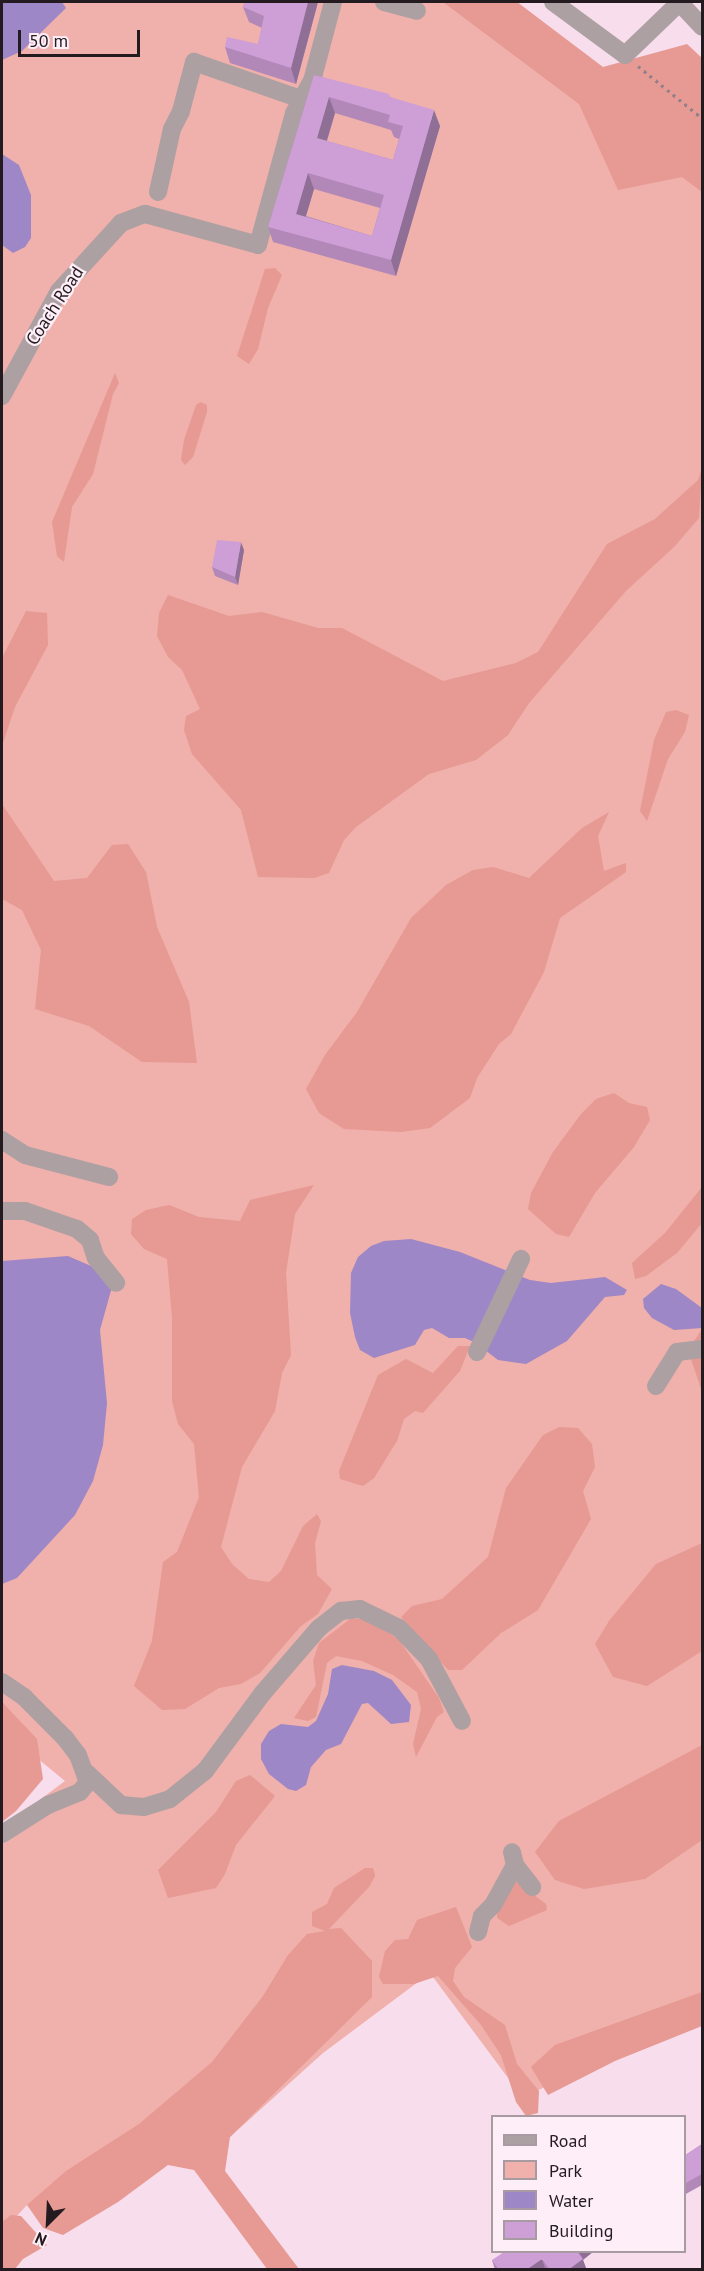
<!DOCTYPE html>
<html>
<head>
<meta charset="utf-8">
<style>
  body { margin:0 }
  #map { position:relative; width:704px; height:2271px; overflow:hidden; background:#f8ddec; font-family:"PT Sans",sans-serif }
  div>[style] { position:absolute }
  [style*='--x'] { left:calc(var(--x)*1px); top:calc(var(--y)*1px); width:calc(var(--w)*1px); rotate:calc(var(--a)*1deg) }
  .green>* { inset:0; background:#f0b0ab }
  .forest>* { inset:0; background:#e79993 }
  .water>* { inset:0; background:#9e87c6 }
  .path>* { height:3px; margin-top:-1.5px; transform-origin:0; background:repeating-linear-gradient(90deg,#92808a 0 3px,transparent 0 7.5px) }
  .minor>* { height:18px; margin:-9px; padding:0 9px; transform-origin:9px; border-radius:9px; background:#ada0a2 }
  .wall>* { inset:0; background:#b188b8 }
  .shaded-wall>* { inset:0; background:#906f96 }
  .building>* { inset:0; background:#ce9ed6 }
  span { translate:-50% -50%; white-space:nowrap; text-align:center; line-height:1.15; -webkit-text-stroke:4.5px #feeef7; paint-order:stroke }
  .street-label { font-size:18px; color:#241b20 }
  .frame { position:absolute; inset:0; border:3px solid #241b20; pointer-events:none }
  .legend { position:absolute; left:491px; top:2115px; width:195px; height:138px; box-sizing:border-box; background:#feeef7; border:2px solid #a79aa1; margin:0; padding:8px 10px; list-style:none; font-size:18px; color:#241b20 }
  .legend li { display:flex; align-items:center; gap:12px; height:30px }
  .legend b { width:30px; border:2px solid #a79aa1 }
  .north { position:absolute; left:18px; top:2193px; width:60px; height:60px; -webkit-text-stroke:4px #feeef7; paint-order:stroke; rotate:204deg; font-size:16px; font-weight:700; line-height:24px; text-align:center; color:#241b20 }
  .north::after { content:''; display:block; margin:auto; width:21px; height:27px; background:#241b20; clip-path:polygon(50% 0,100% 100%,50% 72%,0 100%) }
  .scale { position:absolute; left:18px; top:30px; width:122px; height:27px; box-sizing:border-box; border:3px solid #241b20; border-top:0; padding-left:8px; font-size:18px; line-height:21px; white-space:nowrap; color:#241b20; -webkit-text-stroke:4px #feeef7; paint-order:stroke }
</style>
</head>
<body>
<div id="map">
  <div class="green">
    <i style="clip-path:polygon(2px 2px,517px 2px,702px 147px,702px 2007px,523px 2098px,430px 1973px,323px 2053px,230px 2137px,27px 2205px,2px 2232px,2px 1828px,65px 1781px,2px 1729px)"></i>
  </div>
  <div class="forest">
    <i style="clip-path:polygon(443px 2px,517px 2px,603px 67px,687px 44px,702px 58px,702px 192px,682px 177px,618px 190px,579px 104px)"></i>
    <i style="clip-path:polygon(275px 268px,282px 275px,268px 308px,258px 349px,249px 364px,237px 356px,265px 269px)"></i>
    <i style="clip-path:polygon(115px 373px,119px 383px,113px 394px,93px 474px,72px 507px,64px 562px,57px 556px,52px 522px)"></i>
    <i style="clip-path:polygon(201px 402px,207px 405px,207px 412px,193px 457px,185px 465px,181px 460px,184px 440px,196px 405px)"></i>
    <i style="clip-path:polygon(702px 468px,699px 518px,674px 547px,626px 591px,529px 703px,508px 735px,476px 760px,429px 774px,356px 827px,344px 840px,329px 873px,314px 878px,258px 877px,241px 810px,192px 754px,184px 730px,186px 716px,200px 709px,182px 670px,168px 657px,157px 636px,159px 613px,168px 595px,229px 616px,262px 612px,318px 628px,342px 628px,443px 681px,516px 663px,538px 652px,607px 544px,655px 519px,698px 480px)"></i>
    <i style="clip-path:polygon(26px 611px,47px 613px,48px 645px,15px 707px,2px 746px,2px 658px)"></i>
    <i style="clip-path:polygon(676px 710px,689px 715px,685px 732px,668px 759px,647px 821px,640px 811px,654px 740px,666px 712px)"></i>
    <i style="clip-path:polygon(2px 804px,54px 881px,87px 878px,112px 845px,128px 844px,146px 872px,157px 927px,189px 1002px,197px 1063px,142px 1062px,89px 1026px,35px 1009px,41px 950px,22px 910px,2px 899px)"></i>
    <i style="clip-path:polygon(609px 812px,598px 836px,604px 871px,626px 863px,626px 872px,560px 918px,544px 972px,511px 1034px,499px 1044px,477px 1078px,470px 1098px,430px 1128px,401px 1132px,344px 1129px,319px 1113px,306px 1089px,325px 1055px,357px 1012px,411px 918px,446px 885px,473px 870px,493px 867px,529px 878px,582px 828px)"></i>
    <i style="clip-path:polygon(614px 1093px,629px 1103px,647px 1107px,650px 1120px,634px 1147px,595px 1193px,569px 1237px,556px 1234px,528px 1209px,531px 1193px,553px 1152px,581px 1114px,596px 1099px)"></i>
    <i style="clip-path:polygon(314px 1185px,295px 1214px,286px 1273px,291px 1355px,282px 1373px,275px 1411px,242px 1467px,221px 1547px,232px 1564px,249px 1579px,269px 1582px,281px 1571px,303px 1526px,317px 1514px,321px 1521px,315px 1543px,317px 1575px,332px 1589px,318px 1614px,301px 1626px,260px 1673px,241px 1684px,219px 1688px,185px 1709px,162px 1710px,134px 1686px,152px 1641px,163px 1562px,177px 1552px,199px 1497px,194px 1444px,178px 1424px,172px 1401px,172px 1317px,167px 1259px,144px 1249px,131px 1234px,132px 1219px,146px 1210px,169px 1205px,199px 1217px,240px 1221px,250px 1200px)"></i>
    <i style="clip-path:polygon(702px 1187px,702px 1223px,677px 1253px,646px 1276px,635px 1279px,632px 1263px,665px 1233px)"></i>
    <i style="clip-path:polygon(702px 1329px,702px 1392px,688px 1350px)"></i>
    <i style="clip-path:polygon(458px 1346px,470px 1346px,460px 1371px,423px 1413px,415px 1411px,404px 1419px,397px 1441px,374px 1478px,363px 1486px,340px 1479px,339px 1471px,378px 1375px,406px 1359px,433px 1373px)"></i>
    <i style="clip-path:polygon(559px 1427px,578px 1428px,592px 1444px,595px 1467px,583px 1491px,591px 1519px,538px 1610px,501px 1633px,462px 1670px,448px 1670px,401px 1617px,412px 1606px,442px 1599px,488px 1557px,506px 1488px,543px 1435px)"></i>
    <i style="clip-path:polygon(702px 1543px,702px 1651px,647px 1686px,613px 1677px,595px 1644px,609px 1621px,656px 1564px)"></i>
    <i style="clip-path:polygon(350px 1619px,365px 1619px,379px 1625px,399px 1640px,439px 1698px,444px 1712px,437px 1717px,416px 1757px,413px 1744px,421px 1709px,417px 1692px,393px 1675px,362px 1661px,336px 1656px,327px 1663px,316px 1717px,308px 1721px,294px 1718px,316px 1685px,313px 1661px,319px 1643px)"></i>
    <i style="clip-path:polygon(2px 1702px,37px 1739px,43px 1779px,16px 1811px,2px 1822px)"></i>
    <i style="clip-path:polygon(702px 1745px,702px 1840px,645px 1879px,584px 1889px,555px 1880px,535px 1852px,559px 1821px)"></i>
    <i style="clip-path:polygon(250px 1775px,275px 1796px,236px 1845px,225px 1874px,216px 1888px,168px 1898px,158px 1870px,216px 1812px,236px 1781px)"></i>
    <i style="clip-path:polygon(365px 1868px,373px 1868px,375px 1876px,369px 1887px,329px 1929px,341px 1928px,372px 1961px,372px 1997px,230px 2137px,225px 2171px,299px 2269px,267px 2269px,194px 2170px,168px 2165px,118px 2202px,63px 2235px,43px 2228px,27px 2205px,66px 2171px,139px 2124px,212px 2062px,263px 1996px,288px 1955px,307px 1934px,325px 1931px,312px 1926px,312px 1912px,327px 1904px,334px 1888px)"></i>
    <i style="clip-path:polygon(515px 1881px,546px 1904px,547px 1910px,509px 1926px,497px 1918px,497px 1911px)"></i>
    <i style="clip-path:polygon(456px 1907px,472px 1947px,455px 1968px,453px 1981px,464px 1997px,505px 2025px,517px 2064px,539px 2091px,538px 2113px,526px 2116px,516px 2102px,501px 2055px,481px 2025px,438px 1976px,414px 1984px,383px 1984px,379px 1977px,385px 1951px,395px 1940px,408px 1939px,417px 1920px)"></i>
    <i style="clip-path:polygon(702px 1992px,702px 2026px,615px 2061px,548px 2095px,531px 2067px,555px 2045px)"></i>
    <i style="clip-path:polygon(11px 2215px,21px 2216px,47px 2245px,23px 2259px,15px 2269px,2px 2269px,2px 2222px)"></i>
  </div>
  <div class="water">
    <i style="clip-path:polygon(2px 2px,62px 2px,66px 8px,22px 51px,2px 60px)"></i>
    <i style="clip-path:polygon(2px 154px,19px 165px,31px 195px,31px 238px,25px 247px,13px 253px,2px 245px)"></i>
    <i style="clip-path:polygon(411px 1239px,460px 1252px,530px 1280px,551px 1283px,605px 1277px,627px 1290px,624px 1295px,605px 1297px,567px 1341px,526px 1364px,498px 1360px,476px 1343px,465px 1338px,449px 1338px,432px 1328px,424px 1330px,415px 1345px,374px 1358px,360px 1350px,355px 1337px,350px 1313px,351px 1273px,358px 1257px,371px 1246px,384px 1241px)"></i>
    <i style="clip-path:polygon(68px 1256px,98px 1269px,112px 1287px,100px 1330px,107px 1403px,103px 1445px,93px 1481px,75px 1515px,17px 1578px,2px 1584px,2px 1261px)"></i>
    <i style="clip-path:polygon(661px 1284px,676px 1289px,702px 1308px,702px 1328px,674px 1330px,652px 1318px,644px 1308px,643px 1299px)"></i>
    <i style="clip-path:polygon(342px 1665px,374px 1671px,392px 1680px,411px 1705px,409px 1722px,391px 1724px,368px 1703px,362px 1704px,341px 1744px,326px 1750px,311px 1767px,306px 1785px,296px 1791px,288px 1789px,269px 1774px,261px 1759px,261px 1744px,269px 1731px,281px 1724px,308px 1727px,316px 1721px,328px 1694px,332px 1669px)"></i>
  </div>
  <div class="path">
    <i style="--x:638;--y:66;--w:82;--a:39.1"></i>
  </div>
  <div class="minor">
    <i style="--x:384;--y:2;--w:34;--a:15"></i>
    <i style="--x:553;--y:2;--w:89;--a:36.4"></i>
    <i style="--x:625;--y:55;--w:76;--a:-43.9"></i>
    <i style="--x:679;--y:2;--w:34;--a:47"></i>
    <i style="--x:158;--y:192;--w:65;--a:-77.5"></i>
    <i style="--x:172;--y:129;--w:20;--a:-63"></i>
    <i style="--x:181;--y:111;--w:51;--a:-75.1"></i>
    <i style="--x:194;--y:62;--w:113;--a:19.1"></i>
    <i style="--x:2;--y:396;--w:119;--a:-61.5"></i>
    <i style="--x:59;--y:291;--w:92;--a:-47.6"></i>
    <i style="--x:121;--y:223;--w:26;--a:-21"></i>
    <i style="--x:145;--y:214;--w:117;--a:15.3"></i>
    <i style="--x:258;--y:245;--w:137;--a:-74.7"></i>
    <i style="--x:294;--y:113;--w:37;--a:-61"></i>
    <i style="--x:312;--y:81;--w:82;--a:-75.1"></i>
    <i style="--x:2;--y:1140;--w:27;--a:33"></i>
    <i style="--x:25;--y:1155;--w:87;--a:14.7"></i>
    <i style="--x:2;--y:1211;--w:23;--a:0"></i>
    <i style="--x:25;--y:1211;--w:55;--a:19.1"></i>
    <i style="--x:77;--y:1229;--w:17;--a:40"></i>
    <i style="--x:90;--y:1240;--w:19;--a:72"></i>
    <i style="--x:96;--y:1258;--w:32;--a:51"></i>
    <i style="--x:477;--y:1352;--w:103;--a:-64.7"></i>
    <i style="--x:656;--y:1386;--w:40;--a:-58"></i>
    <i style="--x:677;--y:1352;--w:25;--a:-7"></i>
    <i style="--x:2;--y:1682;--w:27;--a:34"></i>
    <i style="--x:24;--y:1697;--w:58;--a:45"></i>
    <i style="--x:65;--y:1738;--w:21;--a:53"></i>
    <i style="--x:78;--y:1755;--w:29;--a:70"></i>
    <i style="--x:88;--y:1782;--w:13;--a:129"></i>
    <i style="--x:80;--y:1792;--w:35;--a:158"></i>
    <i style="--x:48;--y:1805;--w:54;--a:147.8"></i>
    <i style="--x:87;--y:1773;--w:47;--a:43.3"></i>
    <i style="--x:121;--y:1805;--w:23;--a:5"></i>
    <i style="--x:144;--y:1807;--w:27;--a:-17"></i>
    <i style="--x:170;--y:1799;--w:45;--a:-38.7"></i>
    <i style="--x:205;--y:1771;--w:96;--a:-53.5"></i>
    <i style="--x:262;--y:1694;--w:87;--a:-49.2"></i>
    <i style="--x:319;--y:1628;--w:28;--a:-38"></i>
    <i style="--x:341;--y:1611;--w:19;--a:-6"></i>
    <i style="--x:360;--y:1609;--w:43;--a:26"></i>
    <i style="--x:399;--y:1628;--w:43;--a:45.9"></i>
    <i style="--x:429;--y:1659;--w:70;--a:62"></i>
    <i style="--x:515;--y:1865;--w:28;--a:52"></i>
    <i style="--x:478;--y:1932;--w:16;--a:-76"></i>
    <i style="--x:482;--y:1916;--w:16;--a:-45"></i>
    <i style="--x:493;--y:1905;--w:46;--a:-61.2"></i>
    <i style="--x:515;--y:1865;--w:13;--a:-103"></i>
  </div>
  <div class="wall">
    <i style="clip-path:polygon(245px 2px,318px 2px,296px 84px,230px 63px,225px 47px,258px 44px,262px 28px,249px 22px,243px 7px)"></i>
    <i style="clip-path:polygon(evenodd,314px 75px,390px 97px,440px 126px,396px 276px,273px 242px,268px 227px,314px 75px,335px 113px,391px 130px,394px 137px,399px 139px,393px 160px,327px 141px,335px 113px,314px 75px,314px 189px,380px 208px,372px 236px,306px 216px,314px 189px)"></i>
    <i style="clip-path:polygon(244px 550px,238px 585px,215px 576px,212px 567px)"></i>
    <i style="clip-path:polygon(702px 2144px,702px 2185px,684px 2195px,684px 2156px)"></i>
    <i style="clip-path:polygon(492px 2260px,583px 2260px,586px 2268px,584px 2270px,547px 2270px,545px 2268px,543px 2270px,495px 2270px)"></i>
  </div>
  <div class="shaded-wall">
    <i style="clip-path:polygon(308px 2px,318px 2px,296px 84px,291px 68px)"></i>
    <i style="clip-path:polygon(329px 97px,335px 113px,323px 153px,317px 138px)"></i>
    <i style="clip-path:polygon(434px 110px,440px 126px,396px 276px,391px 260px)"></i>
    <i style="clip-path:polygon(308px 173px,314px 189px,302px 229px,296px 214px)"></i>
    <i style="clip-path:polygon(241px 542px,244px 550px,238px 585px,235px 577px)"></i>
    <i style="clip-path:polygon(579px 2252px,593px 2252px,583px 2260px,586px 2268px,584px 2270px,568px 2270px)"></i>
    <i style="clip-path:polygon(542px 2259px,545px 2268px,543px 2270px,526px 2270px)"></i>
  </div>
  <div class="building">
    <i style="clip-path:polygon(245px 2px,308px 2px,291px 68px,225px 47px,227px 37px,258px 44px,264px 16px,243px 7px)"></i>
    <i style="clip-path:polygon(evenodd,314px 75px,389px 94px,390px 97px,434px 110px,391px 260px,268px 227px,314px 75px,329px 97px,390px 115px,388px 122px,403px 126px,393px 160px,317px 138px,329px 97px,314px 75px,308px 173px,384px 195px,372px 236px,296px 214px,308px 173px)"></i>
    <i style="clip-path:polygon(217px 540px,241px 542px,235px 577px,212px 567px)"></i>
    <i style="clip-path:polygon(702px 2144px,702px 2174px,684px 2184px,684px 2156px)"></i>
    <i style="clip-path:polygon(504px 2252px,579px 2252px,578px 2252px,583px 2259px,568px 2270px,550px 2270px,542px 2259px,526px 2270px,499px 2270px,492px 2260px)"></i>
  </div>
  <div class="street-label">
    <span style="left:55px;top:306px;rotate:-57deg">Coach Road</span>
  </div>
  <div class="frame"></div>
  <ul class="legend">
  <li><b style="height:8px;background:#ada0a2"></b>Road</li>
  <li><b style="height:16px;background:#f0b0ab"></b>Park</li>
  <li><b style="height:16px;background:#9e87c6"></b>Water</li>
  <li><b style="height:16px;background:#ce9ed6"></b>Building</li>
  </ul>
  <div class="north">N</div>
  <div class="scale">50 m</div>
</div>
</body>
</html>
